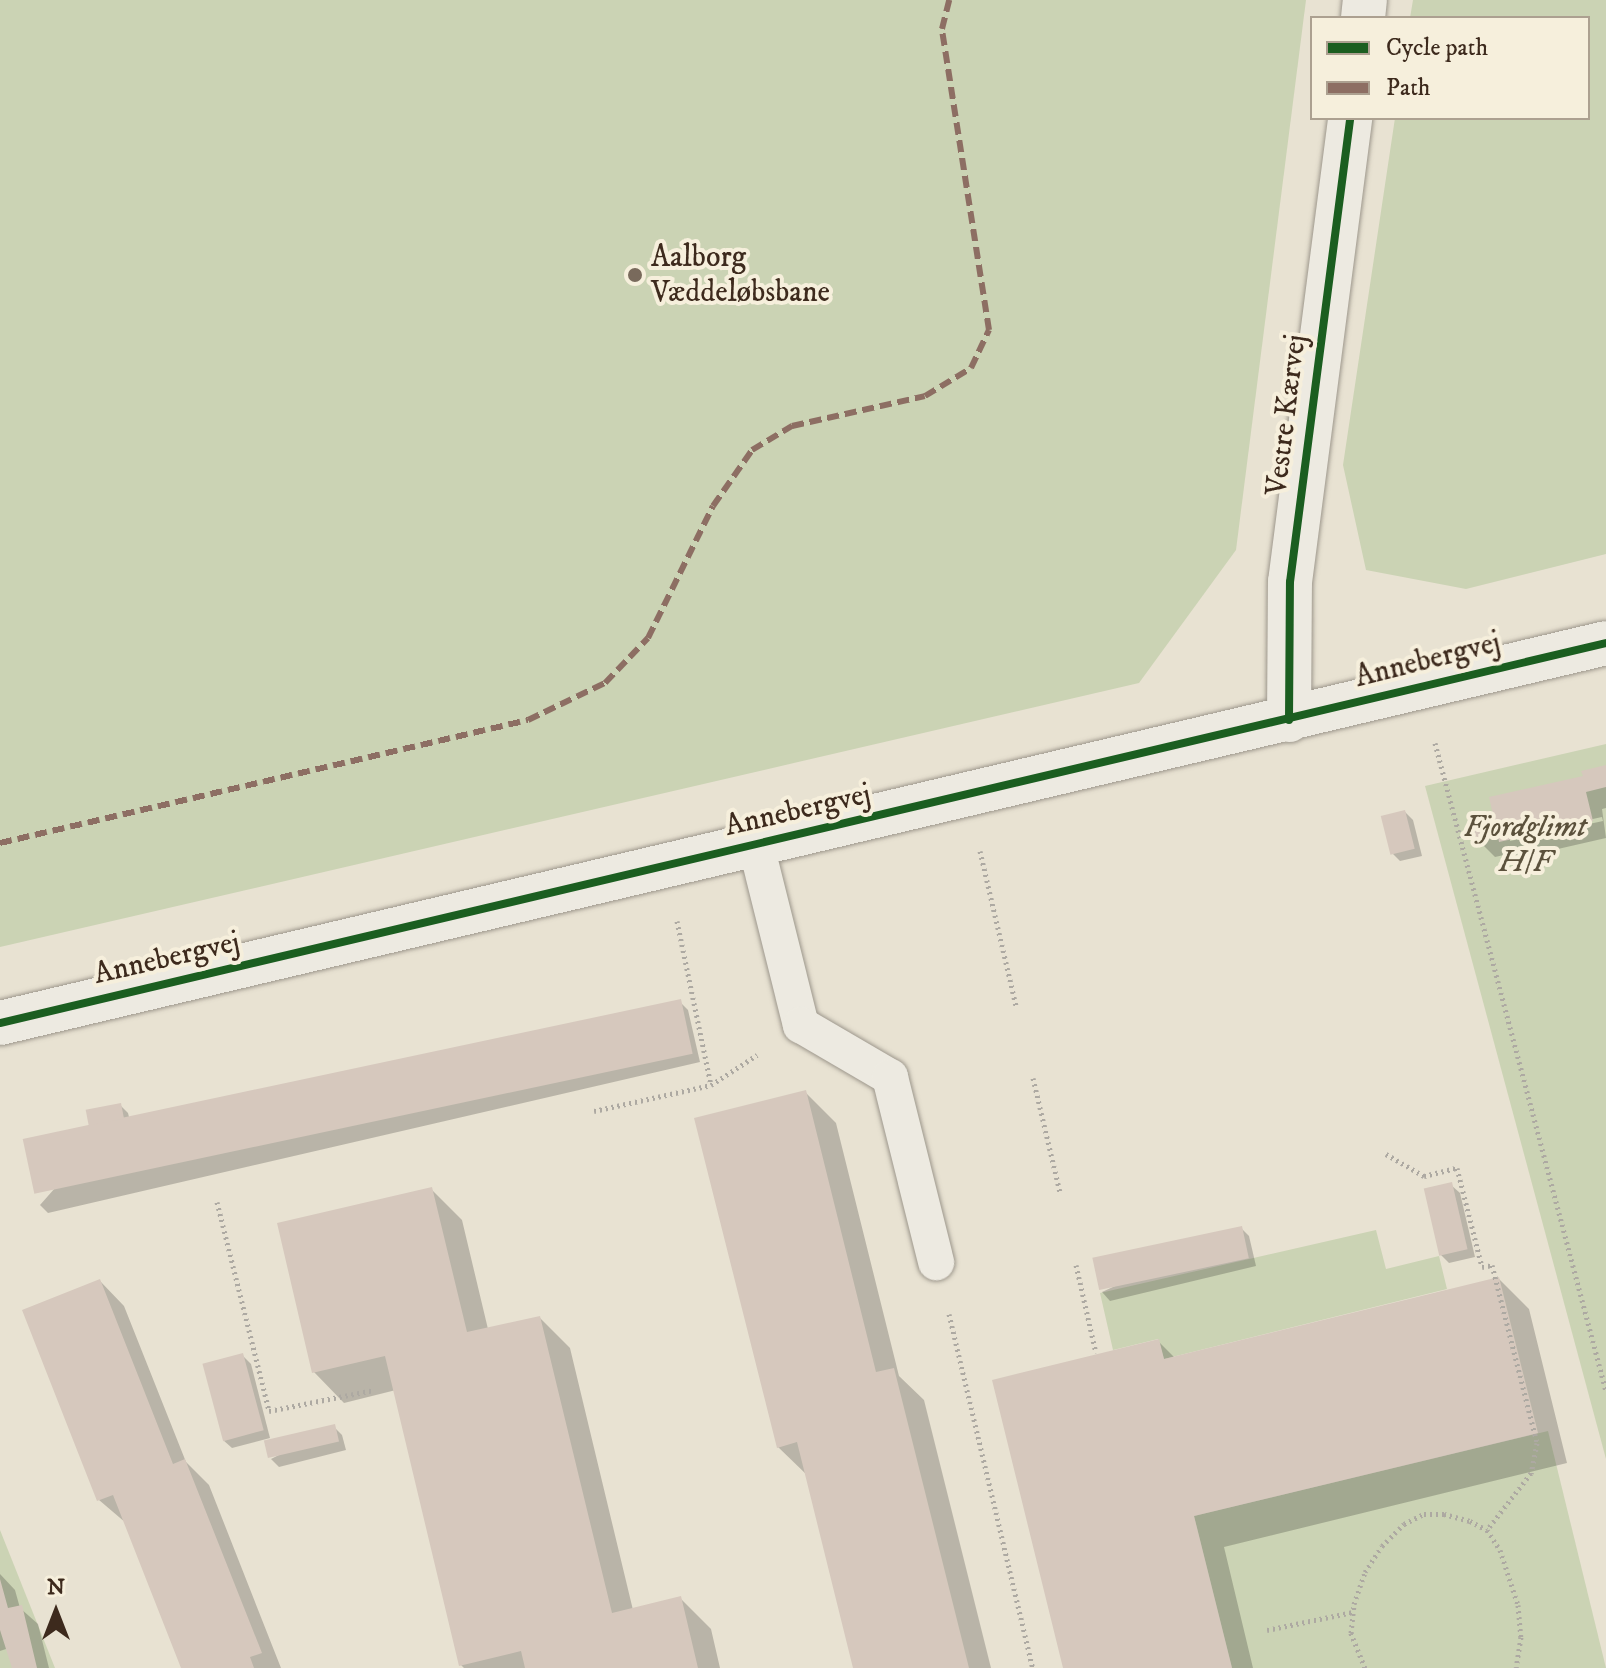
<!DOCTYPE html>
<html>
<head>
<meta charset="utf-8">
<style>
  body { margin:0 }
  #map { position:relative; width:1606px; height:1668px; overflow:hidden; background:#e8e2d2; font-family:"IM FELL DW Pica",serif }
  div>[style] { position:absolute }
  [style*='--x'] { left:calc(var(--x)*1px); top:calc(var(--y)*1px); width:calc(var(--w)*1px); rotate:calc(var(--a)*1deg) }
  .green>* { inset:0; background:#cbd3b4 }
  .shadow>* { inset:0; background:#0003 }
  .building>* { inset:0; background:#d6c8bd; transform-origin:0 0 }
  .path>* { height:5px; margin-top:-2.5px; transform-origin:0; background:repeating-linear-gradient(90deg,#ada9a2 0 2px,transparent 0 6px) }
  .roads { filter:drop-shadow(0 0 2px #9d978c) drop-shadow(0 0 2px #9d978c) }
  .lane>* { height:36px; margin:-18px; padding:0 18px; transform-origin:18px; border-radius:18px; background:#edeae1 }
  .street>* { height:44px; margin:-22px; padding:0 22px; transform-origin:22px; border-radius:22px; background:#edeae1 }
  .secondary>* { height:44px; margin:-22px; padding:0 22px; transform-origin:22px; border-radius:22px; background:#edeae1 }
  .quiet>* { height:6px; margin-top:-3px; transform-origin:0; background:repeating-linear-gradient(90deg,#8d6e63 0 12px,transparent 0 18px) }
  .cycleway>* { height:8px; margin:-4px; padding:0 4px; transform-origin:4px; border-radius:4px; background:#1b5e20 }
  .dots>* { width:22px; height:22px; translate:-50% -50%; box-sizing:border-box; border:4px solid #f6efdc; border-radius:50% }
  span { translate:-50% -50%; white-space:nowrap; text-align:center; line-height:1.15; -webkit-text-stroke:8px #f6efdc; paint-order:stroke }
  .poi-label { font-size:30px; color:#3d2a1d }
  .left { translate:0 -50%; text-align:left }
  .street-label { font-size:30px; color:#3d2a1d }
  .park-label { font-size:30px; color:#5b513c; font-style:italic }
  .legend { position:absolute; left:1310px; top:16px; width:280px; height:104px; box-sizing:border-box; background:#f6efdc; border:2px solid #aca090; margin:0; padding:10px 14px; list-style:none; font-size:24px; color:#3d2a1d }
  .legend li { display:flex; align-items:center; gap:16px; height:40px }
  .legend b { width:40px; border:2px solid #aca090 }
  .north { position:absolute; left:16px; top:1572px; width:80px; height:80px; -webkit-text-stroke:6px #f6efdc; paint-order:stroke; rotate:0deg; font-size:22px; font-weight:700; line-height:32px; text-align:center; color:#3d2a1d }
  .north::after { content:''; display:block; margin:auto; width:28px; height:36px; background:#3d2a1d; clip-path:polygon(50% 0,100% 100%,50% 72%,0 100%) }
</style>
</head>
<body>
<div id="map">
  <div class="green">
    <i style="clip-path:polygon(0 0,1306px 0,1236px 550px,1139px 683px,0 947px)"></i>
    <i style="clip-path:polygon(1413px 0,1606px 0,1606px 554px,1466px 589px,1366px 570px,1343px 465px,1395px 118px,1588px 118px,1588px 18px,1410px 18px)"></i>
    <i style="clip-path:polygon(1606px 744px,1606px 1459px,1425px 786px)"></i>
    <i style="clip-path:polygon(1376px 1230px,1386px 1269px,1439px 1256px,1447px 1289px,1164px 1359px,1158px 1339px,1113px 1350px,1100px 1293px)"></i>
    <i style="clip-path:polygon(1548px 1431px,1606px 1668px,1232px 1668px,1194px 1516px)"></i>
    <i style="clip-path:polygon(0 1530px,55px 1668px,0 1668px)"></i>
  </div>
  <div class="shadow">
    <i style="clip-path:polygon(evenodd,1606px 767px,1606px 808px,1602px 809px,1606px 838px,1518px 858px,1513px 853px,1495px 857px,1478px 840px,1497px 824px,1606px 767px,1602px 817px,1603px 821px,1510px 841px,1510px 837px,1602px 817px)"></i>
    <i style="clip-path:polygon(1405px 812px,1413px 820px,1422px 856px,1400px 861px,1392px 853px)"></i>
    <i style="clip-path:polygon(680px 1002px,688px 1010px,700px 1062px,48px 1213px,40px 1205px,101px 1136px,91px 1126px,120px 1105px,128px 1113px,132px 1129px)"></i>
    <i style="clip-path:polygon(806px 1093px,836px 1123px,899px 1376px,924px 1400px,991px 1668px,855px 1668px,808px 1476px,778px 1447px)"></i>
    <i style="clip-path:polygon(1451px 1185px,1460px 1193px,1475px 1257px,1449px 1263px,1441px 1255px)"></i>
    <i style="clip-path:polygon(431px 1189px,462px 1220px,488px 1329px,540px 1318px,570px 1348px,633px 1610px,680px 1598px,711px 1629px,720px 1668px,464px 1668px,461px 1665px,396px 1390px,344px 1403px,314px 1372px)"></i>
    <i style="clip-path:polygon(1241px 1228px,1249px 1236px,1256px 1266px,1110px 1301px,1102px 1292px)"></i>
    <i style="clip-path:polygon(1499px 1279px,1529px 1309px,1567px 1463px,1224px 1547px,1253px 1668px,1065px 1668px,1158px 1341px,1175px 1358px)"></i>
    <i style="clip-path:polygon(100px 1281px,124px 1306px,186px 1462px,209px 1485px,281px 1668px,184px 1668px,126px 1523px,99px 1500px)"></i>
    <i style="clip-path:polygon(243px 1356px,251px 1364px,270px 1438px,232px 1448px,223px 1440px)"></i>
    <i style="clip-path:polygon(334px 1427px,342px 1435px,346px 1450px,279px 1467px,271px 1459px)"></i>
    <i style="clip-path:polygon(0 1574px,15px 1590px,20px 1608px,38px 1624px,49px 1668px,14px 1668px,9px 1648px,0 1651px)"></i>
  </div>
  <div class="building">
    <i style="clip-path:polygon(1606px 765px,1606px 787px,1586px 792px,1593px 821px,1499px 842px,1498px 836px,1476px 841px,1474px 829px,1495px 823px,1489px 797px,1583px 776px,1581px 771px)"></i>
    <i style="left:1405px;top:810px;width:40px;height:25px;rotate:76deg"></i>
    <i style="left:681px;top:999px;width:56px;height:673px;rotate:78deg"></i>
    <i style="clip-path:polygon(806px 1090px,876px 1372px,894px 1368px,969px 1668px,853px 1668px,797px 1442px,777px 1448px,694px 1118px)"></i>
    <i style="left:121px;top:1103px;width:16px;height:36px;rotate:79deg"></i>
    <i style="left:1452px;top:1182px;width:69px;height:29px;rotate:77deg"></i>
    <i style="clip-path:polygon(432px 1187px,467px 1332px,540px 1316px,612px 1613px,681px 1596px,698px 1668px,525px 1668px,521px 1651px,459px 1666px,385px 1356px,312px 1373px,277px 1223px)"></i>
    <i style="left:1242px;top:1226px;width:33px;height:153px;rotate:78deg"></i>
    <i style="clip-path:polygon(1499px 1277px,1538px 1433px,1194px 1516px,1232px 1668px,1063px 1668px,992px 1380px,1159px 1339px,1164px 1359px)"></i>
    <i style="clip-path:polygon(100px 1279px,173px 1464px,185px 1459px,262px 1653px,250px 1657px,254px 1668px,181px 1668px,113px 1495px,97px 1501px,22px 1310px)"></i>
    <i style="left:243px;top:1353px;width:80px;height:42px;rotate:75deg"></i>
    <i style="left:335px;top:1424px;width:18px;height:73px;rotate:77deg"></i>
    <i style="clip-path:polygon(0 1579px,8px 1608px,22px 1605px,37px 1668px,12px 1668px,0 1630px)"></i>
  </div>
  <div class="path">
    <i style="--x:1435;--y:743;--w:670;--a:75.22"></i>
    <i style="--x:980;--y:851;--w:159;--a:76.9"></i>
    <i style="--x:677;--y:921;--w:167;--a:78.3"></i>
    <i style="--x:1033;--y:1078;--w:117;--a:76.7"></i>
    <i style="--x:594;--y:1111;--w:120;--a:-12.5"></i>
    <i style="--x:711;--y:1085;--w:55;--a:-33.1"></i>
    <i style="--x:1386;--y:1154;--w:44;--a:30.1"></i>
    <i style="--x:1424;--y:1176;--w:34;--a:-14"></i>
    <i style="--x:1457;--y:1168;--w:102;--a:75.8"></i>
    <i style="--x:1482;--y:1267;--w:10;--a:-11"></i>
    <i style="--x:1492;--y:1265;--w:184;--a:75.8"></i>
    <i style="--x:1537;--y:1443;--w:31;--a:101"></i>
    <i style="--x:1531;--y:1473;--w:72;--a:127.7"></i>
    <i style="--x:217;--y:1202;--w:215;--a:76"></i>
    <i style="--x:269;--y:1411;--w:107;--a:-11.3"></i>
    <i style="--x:1076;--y:1265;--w:90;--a:77.2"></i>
    <i style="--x:949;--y:1314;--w:364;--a:76.7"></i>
    <i style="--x:1267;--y:1630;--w:88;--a:-11.8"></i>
    <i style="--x:1365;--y:1668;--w:38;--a:-112"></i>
    <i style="--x:1351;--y:1633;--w:29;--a:-84"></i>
    <i style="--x:1354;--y:1604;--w:34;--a:-71"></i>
    <i style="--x:1365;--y:1572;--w:31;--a:-57"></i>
    <i style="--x:1382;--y:1546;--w:31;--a:-45"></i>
    <i style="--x:1404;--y:1524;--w:22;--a:-27"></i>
    <i style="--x:1424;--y:1514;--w:20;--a:0"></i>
    <i style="--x:1444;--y:1514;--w:27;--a:15"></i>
    <i style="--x:1470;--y:1521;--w:19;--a:28"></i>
    <i style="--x:1487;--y:1530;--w:24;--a:57"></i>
    <i style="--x:1500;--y:1550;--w:58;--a:71.9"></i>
    <i style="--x:1518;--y:1605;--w:32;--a:85"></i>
    <i style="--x:1521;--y:1637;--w:31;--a:99"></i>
  </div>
  <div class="roads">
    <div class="lane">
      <i style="--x:756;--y:845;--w:186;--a:76"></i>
      <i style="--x:801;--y:1025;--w:103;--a:30.3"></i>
      <i style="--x:890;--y:1077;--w:191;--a:76"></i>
    </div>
    <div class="street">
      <i style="--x:1363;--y:18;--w:18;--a:-84"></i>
      <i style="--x:1289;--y:720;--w:138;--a:-89.6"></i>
      <i style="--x:1290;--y:582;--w:468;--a:-82.6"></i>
    </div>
    <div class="secondary">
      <i style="--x:0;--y:1023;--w:1650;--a:-13.31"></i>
    </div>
  </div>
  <div class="quiet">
    <i style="--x:0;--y:843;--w:542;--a:-13.11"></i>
    <i style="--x:528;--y:720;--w:85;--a:-25.7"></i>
    <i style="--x:605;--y:683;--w:62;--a:-46.3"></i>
    <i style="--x:648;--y:638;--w:147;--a:-63.8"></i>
    <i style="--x:713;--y:506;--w:68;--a:-55.1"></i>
    <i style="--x:752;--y:450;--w:47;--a:-31"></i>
    <i style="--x:792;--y:426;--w:136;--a:-12.7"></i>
    <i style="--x:925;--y:396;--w:54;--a:-31.3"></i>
    <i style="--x:971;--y:368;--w:42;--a:-64.7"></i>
    <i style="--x:989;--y:330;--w:305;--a:-98.9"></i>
    <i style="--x:942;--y:29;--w:30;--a:-76"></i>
  </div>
  <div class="cycleway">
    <i style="--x:1289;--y:720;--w:138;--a:-89.6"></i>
    <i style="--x:1290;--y:582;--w:468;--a:-82.6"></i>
    <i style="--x:0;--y:1023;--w:1650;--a:-13.31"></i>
  </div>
  <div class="dots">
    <i style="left:635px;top:275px;background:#796a5c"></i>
  </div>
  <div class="poi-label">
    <span class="left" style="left:651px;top:275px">Aalborg<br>Væddeløbsbane</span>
  </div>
  <div class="street-label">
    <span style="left:1287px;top:415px;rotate:-83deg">Vestre Kærvej</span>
    <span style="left:1428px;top:661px;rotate:-14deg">Annebergvej</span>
    <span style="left:798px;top:811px;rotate:-13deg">Annebergvej</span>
    <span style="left:167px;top:959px;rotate:-13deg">Annebergvej</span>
  </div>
  <div class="park-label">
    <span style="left:1525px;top:845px">Fjordglimt<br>H/F</span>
  </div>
  <ul class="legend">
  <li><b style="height:10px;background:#1b5e20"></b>Cycle path</li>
  <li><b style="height:10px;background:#8d6e63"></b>Path</li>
  </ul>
  <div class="north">N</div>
</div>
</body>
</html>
